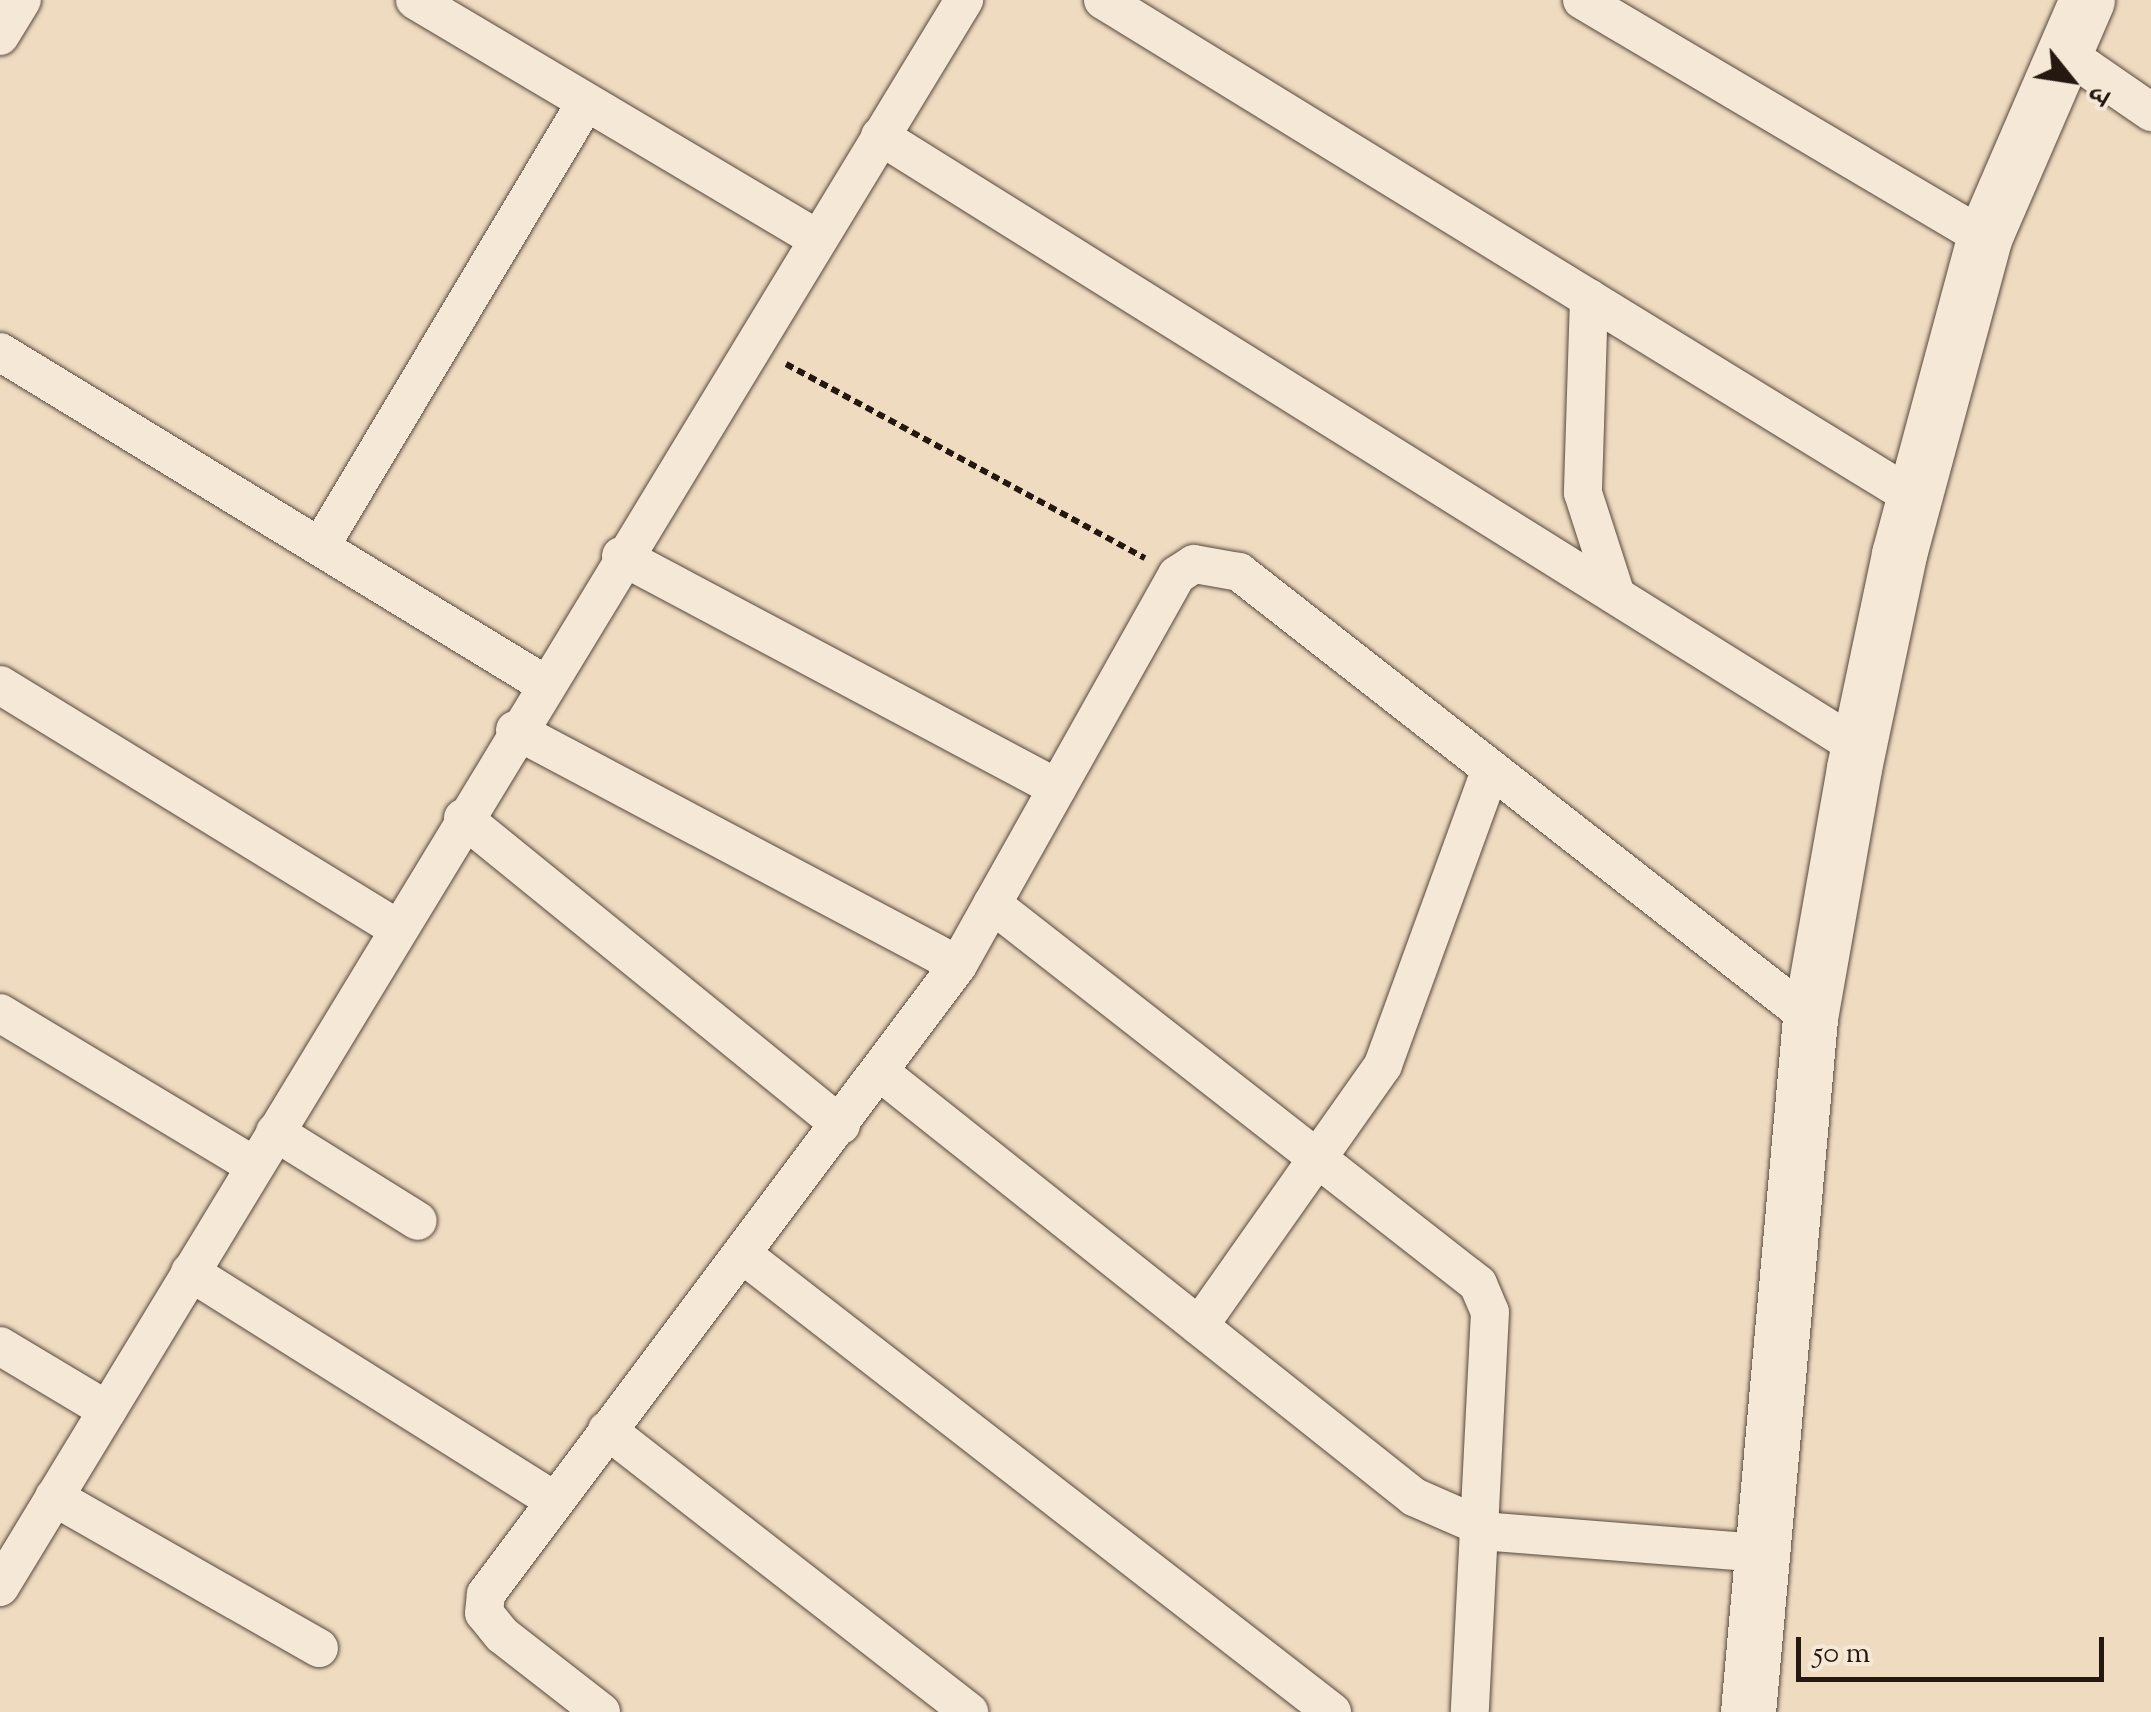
<!DOCTYPE html>
<html>
<head>
<meta charset="utf-8">
<style>
  body { margin:0 }
  #map { position:relative; width:2151px; height:1712px; overflow:hidden; background:#efdbc0; font-family:"Sorts Mill Goudy","Noto Serif Devanagari",serif }
  div>[style] { position:absolute }
  [style*='--x'] { left:calc(var(--x)*1px); top:calc(var(--y)*1px); width:calc(var(--w)*1px); rotate:calc(var(--a)*1deg) }
  .path>* { height:6px; margin-top:-3px; transform-origin:0; background:repeating-linear-gradient(90deg,#241811 0 8px,transparent 0 13px) }
  .roads { filter:drop-shadow(0 0 2px #57493d) drop-shadow(0 0 2px #57493d) }
  .street>* { height:38px; margin:-19px; padding:0 19px; transform-origin:19px; border-radius:19px; background:#f5e8d6 }
  .secondary>* { height:55px; margin:-27.5px; padding:0 27.5px; transform-origin:27.5px; border-radius:27.5px; background:#f5e8d6 }
  span { translate:-50% -50%; white-space:nowrap; text-align:center; line-height:1.15; -webkit-text-stroke:8px #f5e8d6; paint-order:stroke }
  .north { position:absolute; left:2021px; top:30px; width:100px; height:100px; -webkit-text-stroke:8px #f5e8d6; paint-order:stroke; rotate:120deg; font-size:28px; font-weight:700; line-height:40px; text-align:center; color:#241811 }
  .north::after { content:''; display:block; margin:auto; width:35px; height:45px; background:#241811; clip-path:polygon(50% 0,100% 100%,50% 72%,0 100%) }
  .scale { position:absolute; left:1796px; top:1637px; width:308px; height:45px; box-sizing:border-box; border:5px solid #241811; border-top:0; padding-left:12px; font-size:30px; line-height:35px; white-space:nowrap; color:#241811; -webkit-text-stroke:8px #f5e8d6; paint-order:stroke }
</style>
</head>
<body>
<div id="map">
  <div class="path">
    <i style="--x:786;--y:364;--w:408;--a:28.4"></i>
  </div>
  <div class="roads">
    <div class="street">
      <i style="--x:415;--y:0;--w:468;--a:30.7"></i>
      <i style="--x:1103;--y:0;--w:952;--a:31.55"></i>
      <i style="--x:1582;--y:0;--w:467;--a:30.6"></i>
      <i style="--x:0;--y:36;--w:42;--a:-58.6"></i>
      <i style="--x:2064;--y:52;--w:106;--a:34.6"></i>
      <i style="--x:880;--y:136;--w:1153;--a:31.99"></i>
      <i style="--x:1589;--y:298;--w:195;--a:91.8"></i>
      <i style="--x:1583;--y:493;--w:107;--a:72.1"></i>
      <i style="--x:0;--y:352;--w:636;--a:31.37"></i>
      <i style="--x:320;--y:547;--w:518;--a:-59.13"></i>
      <i style="--x:621;--y:556;--w:494;--a:28"></i>
      <i style="--x:0;--y:685;--w:467;--a:31.5"></i>
      <i style="--x:515;--y:730;--w:501;--a:27.94"></i>
      <i style="--x:463;--y:818;--w:487;--a:39.1"></i>
      <i style="--x:992;--y:904;--w:617;--a:38.02"></i>
      <i style="--x:1478;--y:1284;--w:30;--a:67"></i>
      <i style="--x:1490;--y:1312;--w:400;--a:92.9"></i>
      <i style="--x:0;--y:1013;--w:297;--a:31"></i>
      <i style="--x:881;--y:1073;--w:681;--a:38.5"></i>
      <i style="--x:1414;--y:1497;--w:87;--a:23.6"></i>
      <i style="--x:1494;--y:1532;--w:269;--a:4.5"></i>
      <i style="--x:275;--y:1132;--w:168;--a:31.9"></i>
      <i style="--x:742;--y:1254;--w:747;--a:37.82"></i>
      <i style="--x:190;--y:1272;--w:430;--a:32.1"></i>
      <i style="--x:1199;--y:1326;--w:319;--a:-54.8"></i>
      <i style="--x:1383;--y:1065;--w:315;--a:-70"></i>
      <i style="--x:0;--y:1346;--w:125;--a:30.9"></i>
      <i style="--x:607;--y:1430;--w:459;--a:37.9"></i>
      <i style="--x:54;--y:1497;--w:305;--a:29.7"></i>
      <i style="--x:0;--y:1587;--w:1857;--a:-58.72"></i>
      <i style="--x:601;--y:1712;--w:125;--a:-142.1"></i>
      <i style="--x:502;--y:1635;--w:28;--a:-129"></i>
      <i style="--x:484;--y:1613;--w:19;--a:-84"></i>
      <i style="--x:486;--y:1594;--w:786;--a:-53.12"></i>
      <i style="--x:958;--y:965;--w:447;--a:-60.7"></i>
      <i style="--x:1177;--y:575;--w:20;--a:-33"></i>
      <i style="--x:1194;--y:564;--w:46;--a:10.1"></i>
      <i style="--x:1239;--y:572;--w:725;--a:37.99"></i>
    </div>
    <div class="secondary">
      <i style="--x:1748;--y:1712;--w:697;--a:-84.89"></i>
      <i style="--x:1810;--y:1018;--w:254;--a:-80"></i>
      <i style="--x:1854;--y:768;--w:219;--a:-78.1"></i>
      <i style="--x:1899;--y:554;--w:327;--a:-74.9"></i>
      <i style="--x:1984;--y:238;--w:259;--a:-66.6"></i>
    </div>
  </div>
  <div class="north">उ</div>
  <div class="scale">50 m</div>
</div>
</body>
</html>
